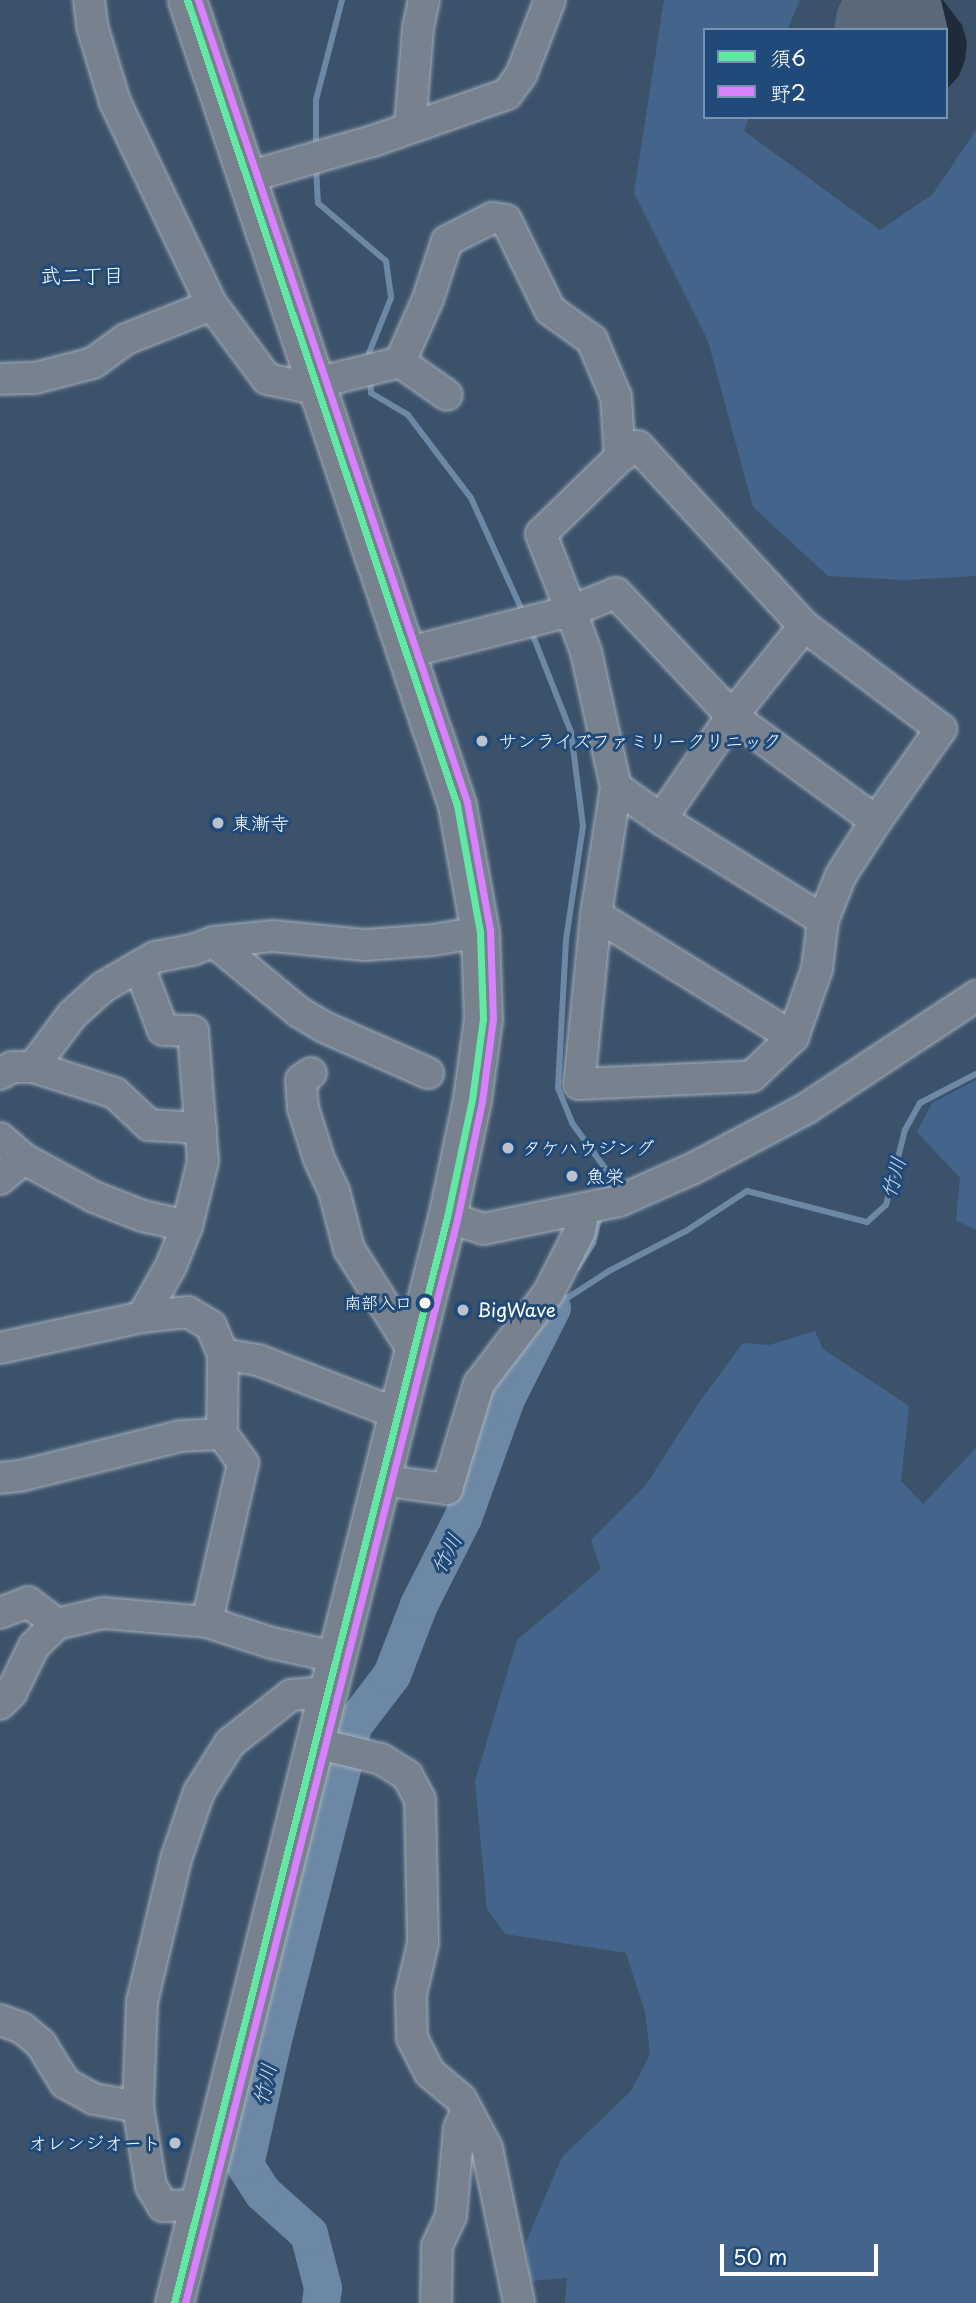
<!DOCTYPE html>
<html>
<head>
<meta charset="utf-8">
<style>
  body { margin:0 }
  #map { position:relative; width:976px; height:2303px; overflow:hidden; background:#3c526b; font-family:"Playpen Sans","Klee One",sans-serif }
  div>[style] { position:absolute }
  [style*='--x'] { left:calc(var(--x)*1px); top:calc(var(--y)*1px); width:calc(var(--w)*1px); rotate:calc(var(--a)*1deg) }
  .green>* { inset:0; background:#43658b }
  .shadow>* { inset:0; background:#0007 }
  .stream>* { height:6px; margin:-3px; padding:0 3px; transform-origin:3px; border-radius:3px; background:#6c88a5 }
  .river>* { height:38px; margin:-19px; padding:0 19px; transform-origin:19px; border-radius:19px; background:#6c88a5 }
  .building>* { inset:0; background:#59697a }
  .roads { filter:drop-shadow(0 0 2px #a7b1bc) drop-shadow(0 0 2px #a7b1bc) }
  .minor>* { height:30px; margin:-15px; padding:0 15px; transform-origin:15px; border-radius:15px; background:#77828e }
  .major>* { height:37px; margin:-18.5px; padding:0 18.5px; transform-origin:18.5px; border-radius:18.5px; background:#77828e }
  .bus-1>* { height:7px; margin:-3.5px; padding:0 3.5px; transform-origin:3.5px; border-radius:3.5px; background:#60e9a3 }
  .bus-2>* { height:7px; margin:-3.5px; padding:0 3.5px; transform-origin:3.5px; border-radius:3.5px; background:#d880ff }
  .dots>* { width:19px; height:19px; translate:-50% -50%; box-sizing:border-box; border:4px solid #1f4a7a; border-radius:50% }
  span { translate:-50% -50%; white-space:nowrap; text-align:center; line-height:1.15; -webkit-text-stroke:6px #1f4a7a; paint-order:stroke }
  .bus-label { font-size:17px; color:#fff }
  .right { translate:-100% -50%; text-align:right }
  .poi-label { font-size:19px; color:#fff }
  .left { translate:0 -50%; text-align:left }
  .neighbourhood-label { font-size:21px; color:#fff }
  .water-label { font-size:21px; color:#d4dde6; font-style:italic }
  .legend { position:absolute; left:703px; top:28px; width:245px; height:91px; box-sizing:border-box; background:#1f4a7a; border:2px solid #7992af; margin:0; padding:9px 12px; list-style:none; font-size:21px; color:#fff }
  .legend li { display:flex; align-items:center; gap:14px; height:35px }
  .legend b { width:35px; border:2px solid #7992af }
  .scale { position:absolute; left:720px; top:2244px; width:158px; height:32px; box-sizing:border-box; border:4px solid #fff; border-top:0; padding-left:9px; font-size:21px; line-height:24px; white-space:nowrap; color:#fff; -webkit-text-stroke:5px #1f4a7a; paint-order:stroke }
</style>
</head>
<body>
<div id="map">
  <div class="green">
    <i style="clip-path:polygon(664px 0,800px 0,787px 30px,705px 30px,705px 117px,749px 117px,744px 131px,880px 230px,933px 194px,976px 130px,976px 576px,905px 580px,828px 576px,753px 507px,708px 341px,634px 193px)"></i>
    <i style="clip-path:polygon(976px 1080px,976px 1230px,956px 1220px,960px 1178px,917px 1132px,932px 1103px)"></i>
    <i style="clip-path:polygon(815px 1331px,823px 1349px,909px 1406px,901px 1481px,923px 1504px,976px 1448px,976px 2303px,565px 2303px,567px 2278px,530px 2281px,526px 2242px,562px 2157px,631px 2091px,650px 2054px,645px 2012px,626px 1953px,505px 1934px,487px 1909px,475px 1781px,517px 1640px,601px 1569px,591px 1540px,646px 1485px,700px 1401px,743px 1343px,769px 1345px)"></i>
  </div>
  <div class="shadow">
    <i style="clip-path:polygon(844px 0,943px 0,962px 25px,967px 42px,965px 60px,959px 76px,946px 90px,946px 30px)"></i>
  </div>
  <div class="stream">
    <i style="--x:316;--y:149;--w:49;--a:-90"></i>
    <i style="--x:316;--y:100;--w:103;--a:-75.4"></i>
    <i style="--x:316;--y:167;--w:36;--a:87"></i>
    <i style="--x:318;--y:203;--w:89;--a:40.5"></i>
    <i style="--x:386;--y:261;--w:37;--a:82"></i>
    <i style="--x:391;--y:298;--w:59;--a:111.8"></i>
    <i style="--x:369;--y:353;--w:8;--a:90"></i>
    <i style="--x:370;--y:378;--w:15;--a:86"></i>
    <i style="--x:371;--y:393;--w:43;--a:30.7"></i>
    <i style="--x:408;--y:415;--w:104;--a:52.8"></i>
    <i style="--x:471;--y:498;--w:128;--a:65.6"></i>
    <i style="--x:530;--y:628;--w:112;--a:68.5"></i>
    <i style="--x:571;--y:732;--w:95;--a:82.7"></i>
    <i style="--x:583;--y:826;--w:115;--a:98.5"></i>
    <i style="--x:566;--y:940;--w:148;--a:93.1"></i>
    <i style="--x:558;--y:1088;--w:38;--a:68"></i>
    <i style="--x:572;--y:1123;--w:64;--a:53.8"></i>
    <i style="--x:610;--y:1175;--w:18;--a:103"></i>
    <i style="--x:577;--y:1268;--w:30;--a:-57"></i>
    <i style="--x:593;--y:1243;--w:30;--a:-76"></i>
    <i style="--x:552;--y:1308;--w:68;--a:-33"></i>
    <i style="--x:609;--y:1271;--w:87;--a:-27.5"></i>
    <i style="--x:686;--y:1231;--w:73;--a:-33.3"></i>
    <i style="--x:747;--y:1191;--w:124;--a:14.5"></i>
    <i style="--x:867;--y:1222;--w:25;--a:-42"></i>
    <i style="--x:886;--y:1205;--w:77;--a:-75.8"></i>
    <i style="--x:905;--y:1130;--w:31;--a:-61"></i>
    <i style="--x:920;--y:1103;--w:63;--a:-27.4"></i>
  </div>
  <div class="river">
    <i style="--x:321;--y:2303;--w:15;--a:-82"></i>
    <i style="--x:323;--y:2288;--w:56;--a:-104.5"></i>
    <i style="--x:309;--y:2234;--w:62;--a:-138.3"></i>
    <i style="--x:263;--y:2193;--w:33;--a:-123"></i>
    <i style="--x:245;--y:2165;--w:124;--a:-77.4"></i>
    <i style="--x:272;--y:2044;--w:328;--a:-75.7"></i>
    <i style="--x:353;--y:1726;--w:64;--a:-52.6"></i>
    <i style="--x:392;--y:1675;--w:75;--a:-68.9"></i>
    <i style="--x:419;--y:1605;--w:97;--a:-63.2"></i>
    <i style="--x:463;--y:1518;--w:127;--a:-70.1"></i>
    <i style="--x:506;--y:1399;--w:102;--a:-63.2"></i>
  </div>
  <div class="building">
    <i style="clip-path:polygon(842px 0,941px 0,948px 30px,834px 30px,837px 11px)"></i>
  </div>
  <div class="roads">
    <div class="minor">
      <i style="--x:89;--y:0;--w:26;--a:83"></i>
      <i style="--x:92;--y:26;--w:79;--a:73.2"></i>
      <i style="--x:115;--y:102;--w:225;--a:64.5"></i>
      <i style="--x:212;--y:305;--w:92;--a:53.4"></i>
      <i style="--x:267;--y:379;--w:53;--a:11.9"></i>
      <i style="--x:410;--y:126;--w:98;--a:-85.3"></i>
      <i style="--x:418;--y:28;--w:29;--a:-78"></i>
      <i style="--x:248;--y:177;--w:130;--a:-16.1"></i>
      <i style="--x:373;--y:141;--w:142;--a:-19.3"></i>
      <i style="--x:507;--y:94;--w:24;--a:-54"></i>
      <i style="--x:521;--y:75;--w:80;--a:-68.9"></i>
      <i style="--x:400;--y:362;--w:57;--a:35.1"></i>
      <i style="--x:0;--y:379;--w:35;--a:-2"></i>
      <i style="--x:35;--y:378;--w:60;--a:-14.5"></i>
      <i style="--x:93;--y:363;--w:41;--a:-36"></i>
      <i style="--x:126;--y:339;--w:92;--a:-21.6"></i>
      <i style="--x:316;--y:383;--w:87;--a:-14"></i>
      <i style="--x:400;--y:362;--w:69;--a:-66"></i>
      <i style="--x:428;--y:299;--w:61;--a:-71.9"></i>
      <i style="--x:447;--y:241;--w:51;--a:-27.1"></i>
      <i style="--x:492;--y:218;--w:14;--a:8"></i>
      <i style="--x:506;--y:220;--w:100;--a:63.9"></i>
      <i style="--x:550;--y:310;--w:52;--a:35.5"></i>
      <i style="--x:592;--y:340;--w:62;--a:67.2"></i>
      <i style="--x:616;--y:397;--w:60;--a:86.2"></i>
      <i style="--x:405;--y:653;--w:171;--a:-14.2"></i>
      <i style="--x:571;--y:611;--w:48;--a:-21.8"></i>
      <i style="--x:616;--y:593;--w:169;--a:46.7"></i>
      <i style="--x:732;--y:716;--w:178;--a:36.1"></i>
      <i style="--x:876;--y:821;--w:113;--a:-54.8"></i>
      <i style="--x:941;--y:729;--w:171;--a:-143.1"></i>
      <i style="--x:804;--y:626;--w:245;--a:-132.7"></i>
      <i style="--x:638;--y:446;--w:21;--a:149"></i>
      <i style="--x:620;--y:457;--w:110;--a:135.7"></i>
      <i style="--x:541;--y:534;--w:83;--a:68.7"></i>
      <i style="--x:571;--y:611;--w:44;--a:69.9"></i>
      <i style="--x:586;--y:652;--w:138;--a:77.5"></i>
      <i style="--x:616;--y:787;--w:130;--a:98.9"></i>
      <i style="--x:596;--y:915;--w:170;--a:95.7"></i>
      <i style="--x:579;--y:1084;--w:173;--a:-2.6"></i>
      <i style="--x:752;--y:1076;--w:57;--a:-43.6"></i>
      <i style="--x:793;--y:1037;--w:72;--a:-70.6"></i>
      <i style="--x:817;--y:969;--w:49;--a:-83"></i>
      <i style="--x:823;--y:920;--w:48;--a:-68.2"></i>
      <i style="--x:841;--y:875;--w:64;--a:-57.1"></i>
      <i style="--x:616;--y:787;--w:55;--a:35.4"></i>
      <i style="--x:661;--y:819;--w:191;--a:31.9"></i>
      <i style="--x:661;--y:819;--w:125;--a:-55.4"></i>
      <i style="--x:732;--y:716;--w:115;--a:-51.3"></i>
      <i style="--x:596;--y:915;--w:232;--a:31.8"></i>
      <i style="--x:214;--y:942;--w:110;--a:39.5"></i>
      <i style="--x:299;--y:1012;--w:29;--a:31"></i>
      <i style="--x:324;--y:1027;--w:114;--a:23.9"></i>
      <i style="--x:139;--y:966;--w:68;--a:69.4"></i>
      <i style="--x:163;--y:1030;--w:30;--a:2"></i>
      <i style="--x:193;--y:1031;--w:130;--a:85.6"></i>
      <i style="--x:203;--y:1161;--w:67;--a:103.8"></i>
      <i style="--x:187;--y:1226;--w:43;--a:111.8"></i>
      <i style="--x:171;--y:1266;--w:59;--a:119.6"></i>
      <i style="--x:33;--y:1067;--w:65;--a:-53.1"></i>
      <i style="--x:72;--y:1015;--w:42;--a:-42.1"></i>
      <i style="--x:103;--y:987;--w:60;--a:-30"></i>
      <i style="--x:155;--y:957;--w:38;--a:-11"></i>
      <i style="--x:192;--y:950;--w:23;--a:-20"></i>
      <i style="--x:214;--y:942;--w:59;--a:-5.8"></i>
      <i style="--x:273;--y:936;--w:92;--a:5.6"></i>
      <i style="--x:365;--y:945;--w:68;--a:-4.2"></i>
      <i style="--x:433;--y:940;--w:48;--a:-9.7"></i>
      <i style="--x:311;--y:1073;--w:12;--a:145"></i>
      <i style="--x:301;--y:1080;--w:28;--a:86"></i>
      <i style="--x:303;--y:1108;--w:53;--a:72.6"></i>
      <i style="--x:319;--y:1159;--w:35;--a:65"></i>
      <i style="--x:334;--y:1191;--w:60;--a:75.5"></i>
      <i style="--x:349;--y:1249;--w:118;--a:57.8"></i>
      <i style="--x:0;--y:1074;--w:14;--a:-30"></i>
      <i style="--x:12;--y:1067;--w:21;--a:0"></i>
      <i style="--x:33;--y:1067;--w:86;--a:17.6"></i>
      <i style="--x:115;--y:1093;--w:47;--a:43.3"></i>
      <i style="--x:149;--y:1125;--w:52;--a:3.3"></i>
      <i style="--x:0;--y:1138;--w:32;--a:41"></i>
      <i style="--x:24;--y:1159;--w:80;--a:28.5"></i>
      <i style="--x:94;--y:1197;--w:53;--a:21.2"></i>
      <i style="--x:143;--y:1216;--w:45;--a:12.8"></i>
      <i style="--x:0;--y:1179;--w:31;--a:-40"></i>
      <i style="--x:447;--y:1217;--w:38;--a:18"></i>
      <i style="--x:483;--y:1229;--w:139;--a:-11.6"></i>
      <i style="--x:619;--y:1201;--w:80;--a:-23.7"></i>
      <i style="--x:692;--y:1169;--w:130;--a:-27.9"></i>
      <i style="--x:807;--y:1108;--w:203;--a:-33.5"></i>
      <i style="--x:0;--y:1348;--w:145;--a:-12.3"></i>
      <i style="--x:142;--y:1317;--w:46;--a:-6.2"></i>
      <i style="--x:188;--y:1312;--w:27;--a:31"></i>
      <i style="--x:211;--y:1326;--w:30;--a:67"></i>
      <i style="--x:223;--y:1354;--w:80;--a:90.7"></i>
      <i style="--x:223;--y:1354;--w:36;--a:10"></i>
      <i style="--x:258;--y:1360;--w:150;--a:21.1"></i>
      <i style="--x:0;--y:1478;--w:20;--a:-6"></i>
      <i style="--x:20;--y:1476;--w:165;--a:-14"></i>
      <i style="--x:180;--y:1436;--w:42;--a:-2.7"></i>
      <i style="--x:222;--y:1434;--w:36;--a:54"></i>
      <i style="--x:243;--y:1463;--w:163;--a:102.8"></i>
      <i style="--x:380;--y:1480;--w:68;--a:7.7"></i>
      <i style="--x:447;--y:1489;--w:110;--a:-73.1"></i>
      <i style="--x:479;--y:1384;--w:116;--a:-52.7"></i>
      <i style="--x:549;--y:1292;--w:68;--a:-63.1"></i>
      <i style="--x:580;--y:1231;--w:22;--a:-80"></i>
      <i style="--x:0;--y:1613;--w:30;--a:-21"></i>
      <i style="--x:28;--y:1602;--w:36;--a:37"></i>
      <i style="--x:0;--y:1704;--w:16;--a:-45"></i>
      <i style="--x:11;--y:1693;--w:52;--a:-63.9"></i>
      <i style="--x:34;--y:1646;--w:32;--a:-44"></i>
      <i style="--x:57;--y:1624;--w:47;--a:-13.4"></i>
      <i style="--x:103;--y:1613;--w:104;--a:4.9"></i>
      <i style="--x:207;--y:1622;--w:68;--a:17.9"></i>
      <i style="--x:272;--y:1643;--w:66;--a:12.3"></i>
      <i style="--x:315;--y:1743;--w:68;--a:13.6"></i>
      <i style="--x:381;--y:1759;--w:31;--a:32"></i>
      <i style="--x:407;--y:1775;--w:27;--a:62"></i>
      <i style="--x:420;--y:1799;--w:144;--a:88.8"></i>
      <i style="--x:423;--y:1943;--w:52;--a:103.2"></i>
      <i style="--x:411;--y:1994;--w:44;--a:88.7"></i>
      <i style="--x:412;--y:2038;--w:39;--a:63"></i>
      <i style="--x:430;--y:2073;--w:40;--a:40"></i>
      <i style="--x:461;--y:2099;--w:55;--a:62"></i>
      <i style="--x:487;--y:2148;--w:158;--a:78.3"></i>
      <i style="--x:0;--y:2020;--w:23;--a:20"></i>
      <i style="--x:22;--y:2028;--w:25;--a:40"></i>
      <i style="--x:41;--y:2044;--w:46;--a:58.4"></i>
      <i style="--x:65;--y:2083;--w:33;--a:29"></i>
      <i style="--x:94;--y:2099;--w:45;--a:10.3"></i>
      <i style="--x:198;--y:2205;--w:35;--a:178"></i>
      <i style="--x:163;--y:2206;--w:23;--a:-121"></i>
      <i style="--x:151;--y:2186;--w:80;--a:-99.3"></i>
      <i style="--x:138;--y:2107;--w:105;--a:-87.8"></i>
      <i style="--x:142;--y:2002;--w:147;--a:-76.6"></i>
      <i style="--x:176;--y:1859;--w:71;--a:-71.1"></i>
      <i style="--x:199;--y:1792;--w:58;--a:-57.7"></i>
      <i style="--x:230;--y:1743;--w:78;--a:-38.2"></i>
      <i style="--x:291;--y:1695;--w:38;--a:-5"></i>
      <i style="--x:436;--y:2303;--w:57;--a:-89"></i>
      <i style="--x:437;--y:2246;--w:33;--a:-65"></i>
      <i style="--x:451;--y:2216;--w:88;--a:-84.8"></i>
      <i style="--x:459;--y:2128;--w:19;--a:-65"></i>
    </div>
    <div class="major">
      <i style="--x:174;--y:2303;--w:1120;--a:-75.89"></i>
      <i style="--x:447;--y:1217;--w:121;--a:-78"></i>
      <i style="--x:472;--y:1099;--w:81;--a:-82.2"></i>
      <i style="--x:483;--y:1019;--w:87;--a:-92"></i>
      <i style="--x:480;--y:932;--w:129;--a:-100.3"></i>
      <i style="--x:457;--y:805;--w:849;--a:-108.54"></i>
    </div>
  </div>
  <div class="bus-1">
    <i style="--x:174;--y:2303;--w:1120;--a:-75.89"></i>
    <i style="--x:447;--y:1217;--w:121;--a:-78"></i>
    <i style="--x:472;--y:1099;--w:81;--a:-82.2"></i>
    <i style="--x:483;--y:1019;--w:87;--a:-92"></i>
    <i style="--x:480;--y:932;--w:129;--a:-100.3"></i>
    <i style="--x:457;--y:805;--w:849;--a:-108.54"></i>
  </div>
  <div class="bus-2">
    <i style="--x:185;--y:2303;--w:1117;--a:-75.9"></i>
    <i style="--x:457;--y:1220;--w:122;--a:-78.1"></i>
    <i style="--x:482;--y:1101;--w:83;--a:-82.4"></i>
    <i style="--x:493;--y:1019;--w:89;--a:-91.9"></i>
    <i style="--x:490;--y:930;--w:130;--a:-100.2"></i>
    <i style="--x:467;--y:802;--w:846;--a:-108.54"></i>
  </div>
  <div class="dots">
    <i style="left:482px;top:741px;background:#bbc2cb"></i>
    <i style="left:218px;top:823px;background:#bbc2cb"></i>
    <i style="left:508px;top:1148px;background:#bbc2cb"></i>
    <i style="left:572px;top:1176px;background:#bbc2cb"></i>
    <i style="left:425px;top:1303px;background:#fff"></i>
    <i style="left:463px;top:1310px;background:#bbc2cb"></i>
    <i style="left:175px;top:2143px;background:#bbc2cb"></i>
  </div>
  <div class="bus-label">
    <span class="right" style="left:412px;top:1303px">南部入口</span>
  </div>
  <div class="poi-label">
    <span class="left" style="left:498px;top:741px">サンライズファミリークリニック</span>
    <span class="left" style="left:232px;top:823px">東漸寺</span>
    <span class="left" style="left:522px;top:1148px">タケハウジング</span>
    <span class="left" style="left:586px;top:1176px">魚栄</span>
    <span class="left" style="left:477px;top:1310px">BigWave</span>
    <span class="right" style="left:161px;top:2143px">オレンジオート</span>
  </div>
  <div class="neighbourhood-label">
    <span style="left:82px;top:274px">武二丁目</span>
  </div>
  <div class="water-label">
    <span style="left:892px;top:1177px;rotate:-74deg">竹川</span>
    <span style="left:445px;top:1553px;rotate:-63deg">竹川</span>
    <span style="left:263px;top:2084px;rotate:-77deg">竹川</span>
  </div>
  <ul class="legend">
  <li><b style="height:9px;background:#60e9a3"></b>須6</li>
  <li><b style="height:9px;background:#d880ff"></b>野2</li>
  </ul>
  <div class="scale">50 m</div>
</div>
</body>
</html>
